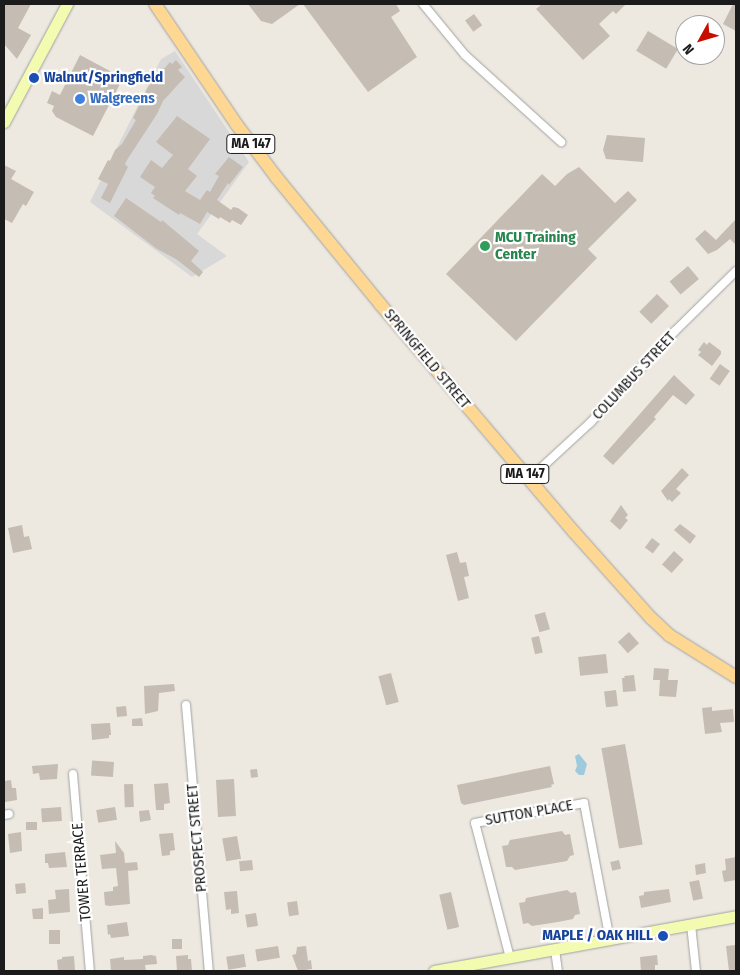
<!DOCTYPE html>
<html>
<head>
<meta charset="utf-8">
<style>
  body { margin:0 }
  #map { position:relative; width:740px; height:975px; overflow:hidden; background:#ede9e0; font-family:"Fira Sans Condensed",sans-serif }
  div>[style] { position:absolute }
  [style*='--x'] { left:calc(var(--x)*1px); top:calc(var(--y)*1px); width:calc(var(--w)*1px); rotate:calc(var(--a)*1deg) }
  .residential>* { inset:0; background:#d9d8d8 }
  .water>* { inset:0; background:#9ecadd }
  .building>* { inset:0; background:#c5bcb3; transform-origin:0 0 }
  .roads { filter:drop-shadow(0 0 1px #a2a2a2) drop-shadow(0 0 1px #a2a2a2) }
  .minor>* { height:8px; margin:-4px; padding:0 4px; transform-origin:4px; border-radius:4px; background:#fff }
  .secondary>* { height:11px; margin:-5.5px; padding:0 5.5px; transform-origin:5.5px; border-radius:5.5px; background:#f2fbb0 }
  .primary>* { height:12px; margin:-6px; padding:0 6px; transform-origin:6px; border-radius:6px; background:#fed793 }
  .dots>* { width:14px; height:14px; translate:-50% -50%; box-sizing:border-box; border:2px solid #fff; border-radius:50% }
  span { translate:-50% -50%; white-space:nowrap; text-align:center; line-height:1.15; -webkit-text-stroke:4.5px #fff; paint-order:stroke }
  .shield-label span { padding:1px 4px; background:#fff; border:1px solid; border-radius:4px; -webkit-text-stroke-width:0 }
  .shield-label { font-size:14px; color:#1b1b1b; font-weight:700 }
  .transit-label { font-size:15px; color:#164399; font-weight:700 }
  .left { translate:0 -50%; text-align:left }
  .right { translate:-100% -50%; text-align:right }
  .shop-label { font-size:15px; color:#366cbe; font-weight:700 }
  .leisure-label { font-size:15px; color:#27864d; font-weight:700 }
  .street-label { font-size:15px; color:#1b1b1b }
  .frame { position:absolute; inset:0; border:5px solid #1b1b1b; pointer-events:none }
  .north { position:absolute; left:675px; top:15px; width:50px; height:50px; box-sizing:border-box; background:#fff; border:1px solid #a4a4a4; border-radius:50%; rotate:231deg; font-size:14px; font-weight:700; line-height:20px; text-align:center; color:#1b1b1b }
  .north::after { content:''; display:block; margin:auto; width:18px; height:22px; background:#c60d00; clip-path:polygon(50% 0,100% 100%,50% 72%,0 100%) }
</style>
</head>
<body>
<div id="map">
  <div class="residential">
    <i style="clip-path:polygon(175px 51px,249px 162px,197px 234px,227px 256px,192px 277px,90px 202px,161px 59px)"></i>
  </div>
  <div class="water">
    <i style="clip-path:polygon(579px 754px,587px 764px,584px 775px,579px 775px,575px 771px,577px 766px,575px 756px)"></i>
  </div>
  <div class="building">
    <i style="clip-path:polygon(4px 4px,31px 4px,18px 28px,31px 35px,17px 59px,4px 44px)"></i>
    <i style="clip-path:polygon(248px 4px,300px 4px,272px 24px,261px 21px)"></i>
    <i style="clip-path:polygon(303px 4px,396px 4px,400px 11px,391px 17px,417px 57px,368px 92px)"></i>
    <i style="clip-path:polygon(542px 4px,626px 4px,616px 14px,613px 11px,599px 24px,610px 36px,583px 60px,536px 9px)"></i>
    <i style="clip-path:polygon(733px 4px,736px 4px,736px 31px,723px 24px)"></i>
    <i style="left:474px;top:14px;width:14px;height:11px;rotate:54deg"></i>
    <i style="left:648px;top:31px;width:35px;height:23px;rotate:31deg"></i>
    <i style="clip-path:polygon(80px 55px,123px 78px,93px 136px,56px 117px,52px 111px,54px 106px,47px 103px,52px 91px,60px 95px)"></i>
    <i style="clip-path:polygon(176px 60px,182px 67px,178px 70px,185px 77px,163px 101px,157px 114px,127px 160px,125px 164px,128px 167px,110px 203px,101px 198px,108px 184px,98px 179px,108px 160px,110px 161px,115px 150px,122px 144px,136px 120px,133px 118px,148px 87px,170px 62px,172px 64px)"></i>
    <i style="clip-path:polygon(177px 116px,210px 139px,188px 169px,197px 176px,185px 191px,200px 200px,207px 190px,210px 192px,219px 176px,215px 174px,229px 157px,243px 167px,229px 185px,228px 183px,217px 200px,231px 210px,233px 207px,238px 208px,248px 215px,241px 225px,232px 220px,230px 223px,220px 217px,219px 219px,207px 212px,200px 224px,180px 213px,179px 215px,153px 198px,155px 196px,151px 193px,155px 187px,140px 177px,151px 160px,162px 168px,173px 155px,156px 142px)"></i>
    <i style="clip-path:polygon(607px 135px,645px 138px,643px 162px,606px 159px,603px 150px)"></i>
    <i style="clip-path:polygon(4px 165px,16px 171px,11px 179px,34px 192px,26px 206px,23px 204px,12px 223px,4px 219px)"></i>
    <i style="clip-path:polygon(579px 167px,615px 203px,628px 191px,637px 200px,588px 249px,597px 258px,516px 341px,446px 274px,542px 174px,555px 186px,567px 174px)"></i>
    <i style="clip-path:polygon(126px 198px,161px 222px,162px 220px,199px 251px,191px 261px,203px 272px,199px 277px,176px 259px,157px 249px,114px 216px)"></i>
    <i style="clip-path:polygon(736px 219px,736px 245px,730px 239px,717px 250px,708px 254px,695px 239px,705px 230px,716px 240px)"></i>
    <i style="left:688px;top:266px;width:17px;height:24px;rotate:50deg"></i>
    <i style="left:657px;top:294px;width:17px;height:25px;rotate:45deg"></i>
    <i style="clip-path:polygon(704px 342px,707px 345px,709px 342px,721px 351px,721px 354px,712px 366px,698px 355px,701px 352px,698px 350px)"></i>
    <i style="left:720px;top:364px;width:12px;height:18px;rotate:35deg"></i>
    <i style="clip-path:polygon(674px 375px,695px 395px,686px 405px,673px 395px,654px 417px,656px 419px,613px 465px,603px 456px)"></i>
    <i style="clip-path:polygon(682px 468px,689px 475px,676px 489px,681px 493px,672px 502px,669px 499px,668px 501px,661px 491px)"></i>
    <i style="clip-path:polygon(621px 505px,628px 515px,625px 518px,628px 520px,620px 530px,610px 521px)"></i>
    <i style="clip-path:polygon(680px 524px,696px 536px,690px 544px,674px 530px)"></i>
    <i style="clip-path:polygon(22px 525px,24px 537px,29px 536px,32px 549px,13px 553px,8px 528px)"></i>
    <i style="left:652px;top:538px;width:10px;height:12px;rotate:37deg"></i>
    <i style="left:674px;top:551px;width:13px;height:18px;rotate:42deg"></i>
    <i style="clip-path:polygon(457px 552px,460px 563px,466px 562px,469px 576px,464px 577px,469px 598px,458px 601px,446px 555px)"></i>
    <i style="left:545px;top:612px;width:18px;height:11px;rotate:74deg"></i>
    <i style="left:629px;top:632px;width:15px;height:15px;rotate:48deg"></i>
    <i style="left:539px;top:636px;width:17px;height:8px;rotate:77deg"></i>
    <i style="left:606px;top:654px;width:19px;height:28px;rotate:84deg"></i>
    <i style="clip-path:polygon(654px 668px,669px 669px,668px 680px,678px 680px,676px 697px,659px 696px,660px 680px,653px 680px)"></i>
    <i style="left:391px;top:673px;width:30px;height:13px;rotate:75deg"></i>
    <i style="clip-path:polygon(634px 675px,636px 691px,623px 692px,622px 678px,625px 678px,624px 676px)"></i>
    <i style="clip-path:polygon(174px 684px,175px 691px,159px 693px,158px 711px,145px 714px,144px 686px)"></i>
    <i style="left:616px;top:690px;width:16px;height:12px;rotate:83deg"></i>
    <i style="left:126px;top:706px;width:10px;height:10px;rotate:84deg"></i>
    <i style="clip-path:polygon(712px 707px,712px 711px,733px 709px,734px 722px,720px 723px,722px 732px,705px 734px,702px 708px)"></i>
    <i style="clip-path:polygon(142px 718px,143px 726px,132px 726px,132px 719px)"></i>
    <i style="clip-path:polygon(110px 723px,111px 735px,109px 735px,109px 738px,92px 740px,91px 724px)"></i>
    <i style="left:625px;top:744px;width:102px;height:24px;rotate:80deg"></i>
    <i style="left:114px;top:762px;width:15px;height:22px;rotate:94deg"></i>
    <i style="clip-path:polygon(58px 764px,57px 779px,40px 780px,39px 773px,33px 774px,32px 766px)"></i>
    <i style="clip-path:polygon(550px 766px,554px 784px,551px 785px,552px 787px,464px 805px,461px 803px,457px 785px)"></i>
    <i style="left:257px;top:769px;width:8px;height:7px;rotate:83deg"></i>
    <i style="left:234px;top:779px;width:37px;height:18px;rotate:87deg"></i>
    <i style="clip-path:polygon(11px 780px,12px 788px,16px 788px,17px 800px,5px 802px,4px 781px)"></i>
    <i style="clip-path:polygon(168px 783px,170px 803px,164px 804px,164px 810px,156px 810px,154px 784px)"></i>
    <i style="left:133px;top:784px;width:23px;height:9px;rotate:88deg"></i>
    <i style="left:61px;top:807px;width:14px;height:20px;rotate:86deg"></i>
    <i style="left:115px;top:807px;width:13px;height:19px;rotate:81deg"></i>
    <i style="clip-path:polygon(149px 810px,151px 820px,140px 822px,139px 811px)"></i>
    <i style="left:37px;top:822px;width:8px;height:11px;rotate:90deg"></i>
    <i style="clip-path:polygon(562px 831px,565px 835px,570px 834px,574px 855px,570px 856px,567px 861px,515px 870px,512px 867px,506px 867px,502px 846px,508px 845px,510px 840px)"></i>
    <i style="clip-path:polygon(21px 832px,22px 851px,10px 853px,8px 834px)"></i>
    <i style="clip-path:polygon(173px 833px,175px 850px,170px 851px,170px 855px,162px 856px,159px 834px)"></i>
    <i style="left:237px;top:836px;width:23px;height:15px;rotate:80deg"></i>
    <i style="clip-path:polygon(115px 841px,124px 853px,125px 863px,137px 862px,138px 870px,128px 871px,130px 904px,109px 906px,105px 905px,104px 892px,113px 891px,113px 887px,118px 886px,116px 868px,102px 869px,100px 855px,116px 853px)"></i>
    <i style="clip-path:polygon(65px 852px,67px 867px,49px 868px,48px 863px,45px 863px,45px 854px)"></i>
    <i style="clip-path:polygon(736px 857px,736px 880px,724px 882px,722px 871px,726px 870px,725px 859px)"></i>
    <i style="left:252px;top:860px;width:10px;height:13px;rotate:84deg"></i>
    <i style="left:619px;top:860px;width:9px;height:9px;rotate:77deg"></i>
    <i style="clip-path:polygon(705px 863px,706px 873px,696px 875px,695px 865px)"></i>
    <i style="left:699px;top:880px;width:19px;height:10px;rotate:78deg"></i>
    <i style="left:25px;top:883px;width:10px;height:10px;rotate:84deg"></i>
    <i style="clip-path:polygon(69px 889px,70px 912px,49px 914px,48px 900px,56px 899px,55px 890px)"></i>
    <i style="clip-path:polygon(669px 889px,671px 902px,641px 908px,639px 896px,644px 895px,644px 892px)"></i>
    <i style="clip-path:polygon(567px 890px,571px 893px,576px 892px,580px 914px,575px 915px,573px 919px,558px 922px,532px 926px,528px 923px,523px 924px,519px 903px,525px 902px,526px 898px)"></i>
    <i style="clip-path:polygon(237px 891px,239px 913px,231px 914px,231px 909px,226px 910px,224px 892px)"></i>
    <i style="left:451px;top:892px;width:36px;height:12px;rotate:77deg"></i>
    <i style="left:297px;top:901px;width:14px;height:10px;rotate:82deg"></i>
    <i style="clip-path:polygon(43px 908px,43px 919px,33px 919px,32px 909px)"></i>
    <i style="left:256px;top:913px;width:13px;height:11px;rotate:81deg"></i>
    <i style="clip-path:polygon(127px 922px,129px 936px,111px 938px,110px 934px,108px 935px,107px 925px)"></i>
    <i style="left:49px;top:930px;width:11px;height:14px"></i>
    <i style="left:172px;top:939px;width:10px;height:10px"></i>
    <i style="clip-path:polygon(736px 945px,736px 971px,729px 971px,726px 946px)"></i>
    <i style="left:278px;top:946px;width:12px;height:23px;rotate:81deg"></i>
    <i style="clip-path:polygon(306px 946px,308px 961px,311px 960px,312px 969px,298px 971px,292px 955px,296px 954px,297px 947px)"></i>
    <i style="left:244px;top:954px;width:13px;height:18px;rotate:81deg"></i>
    <i style="clip-path:polygon(151px 955px,156px 956px,157px 964px,145px 965px,146px 971px,111px 971px,110px 959px,124px 957px,124px 960px,143px 959px,143px 956px)"></i>
    <i style="clip-path:polygon(188px 955px,188px 959px,191px 959px,192px 971px,177px 971px,176px 956px)"></i>
    <i style="clip-path:polygon(657px 955px,658px 965px,655px 965px,655px 970px,641px 971px,640px 957px)"></i>
    <i style="clip-path:polygon(74px 956px,75px 971px,58px 971px,57px 960px,62px 959px,62px 957px)"></i>
  </div>
  <div class="roads">
    <div class="minor">
      <i style="--x:423;--y:4;--w:66;--a:50.5"></i>
      <i style="--x:465;--y:55;--w:130;--a:42.2"></i>
      <i style="--x:529;--y:479;--w:83;--a:-42.6"></i>
      <i style="--x:590;--y:423;--w:125;--a:-47.3"></i>
      <i style="--x:675;--y:331;--w:86;--a:-44.5"></i>
      <i style="--x:186;--y:705;--w:267;--a:85.1"></i>
      <i style="--x:73;--y:774;--w:198;--a:85.1"></i>
      <i style="--x:4;--y:815;--w:5;--a:-11"></i>
      <i style="--x:691;--y:925;--w:46;--a:83.8"></i>
      <i style="--x:555;--y:950;--w:21;--a:82"></i>
      <i style="--x:510;--y:958;--w:139;--a:-104.5"></i>
      <i style="--x:475;--y:823;--w:111;--a:-10.4"></i>
      <i style="--x:584;--y:803;--w:139;--a:79.3"></i>
    </div>
    <div class="secondary">
      <i style="--x:4;--y:122;--w:134;--a:-61.9"></i>
      <i style="--x:434;--y:971;--w:307;--a:-10.3"></i>
    </div>
    <div class="primary">
      <i style="--x:155;--y:4;--w:146;--a:55.9"></i>
      <i style="--x:237;--y:125;--w:66;--a:53"></i>
      <i style="--x:277;--y:178;--w:163;--a:50.7"></i>
      <i style="--x:380;--y:304;--w:299;--a:49.6"></i>
      <i style="--x:574;--y:532;--w:115;--a:48.2"></i>
      <i style="--x:651;--y:618;--w:25;--a:43"></i>
      <i style="--x:669;--y:635;--w:79;--a:32.1"></i>
    </div>
  </div>
  <div class="dots">
    <i style="left:34px;top:78px;background:#1a4fb4"></i>
    <i style="left:80px;top:99px;background:#3f7fe0"></i>
    <i style="left:485px;top:246px;background:#2e9e5b"></i>
    <i style="left:663px;top:936px;background:#1a4fb4"></i>
  </div>
  <div class="shield-label">
    <span style="left:251px;top:144px">MA 147</span>
    <span style="left:525px;top:474px">MA 147</span>
  </div>
  <div class="transit-label">
    <span class="left" style="left:44px;top:78px">Walnut/Springfield</span>
    <span class="right" style="left:653px;top:936px">MAPLE / OAK HILL</span>
  </div>
  <div class="shop-label">
    <span class="left" style="left:90px;top:99px">Walgreens</span>
  </div>
  <div class="leisure-label">
    <span class="left" style="left:495px;top:246px">MCU Training<br>Center</span>
  </div>
  <div class="street-label">
    <span style="left:427px;top:359px;rotate:50deg">SPRINGFIELD STREET</span>
    <span style="left:634px;top:376px;rotate:-47deg">COLUMBUS STREET</span>
    <span style="left:529px;top:813px;rotate:-10deg">SUTTON PLACE</span>
    <span style="left:197px;top:838px;rotate:-95deg">PROSPECT STREET</span>
    <span style="left:82px;top:872px;rotate:-95deg">TOWER TERRACE</span>
  </div>
  <div class="frame"></div>
  <div class="north">N</div>
</div>
</body>
</html>
